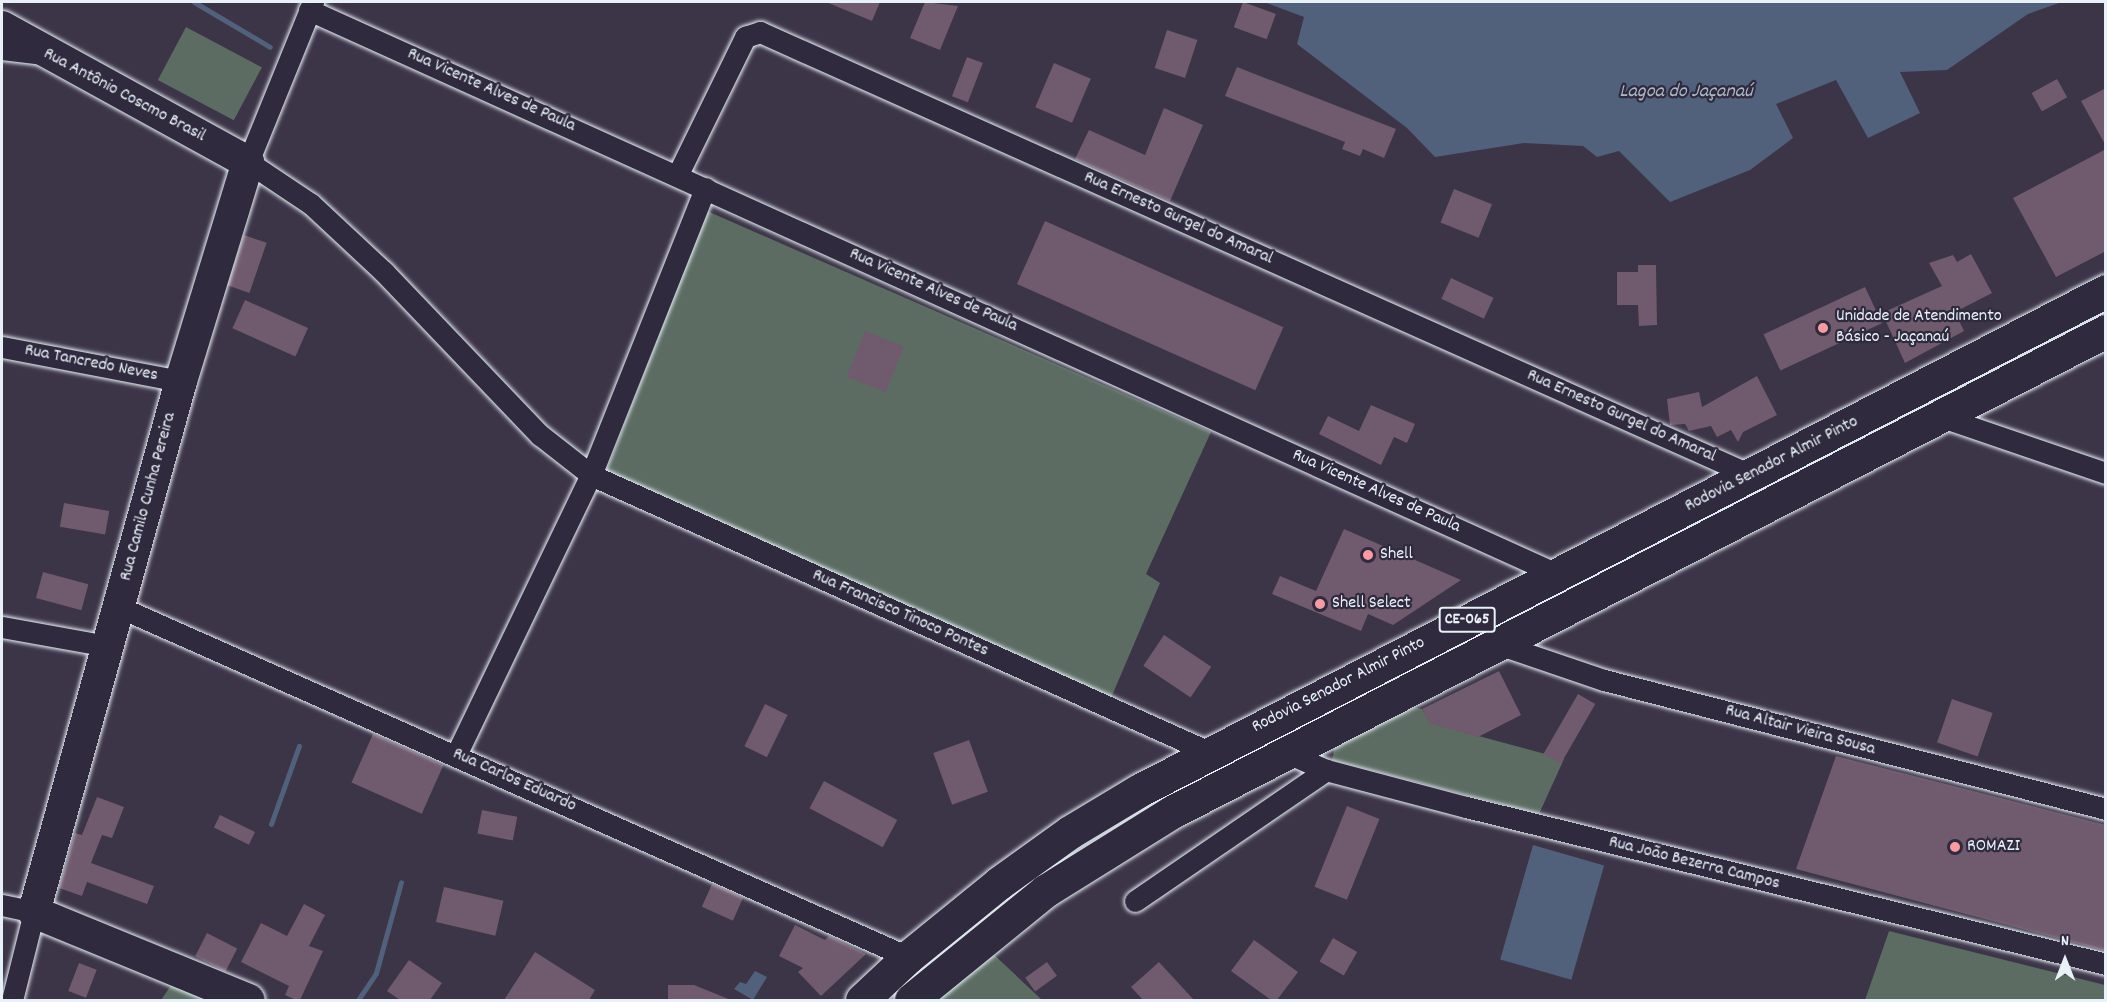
<!DOCTYPE html>
<html>
<head>
<meta charset="utf-8">
<style>
  body { margin:0 }
  #map { position:relative; width:2107px; height:1002px; overflow:hidden; background:#3c3447; font-family:Dekko,sans-serif }
  div>[style] { position:absolute }
  [style*='--x'] { left:calc(var(--x)*1px); top:calc(var(--y)*1px); width:calc(var(--w)*1px); rotate:calc(var(--a)*1deg) }
  .green>* { inset:0; background:#5c6c63; transform-origin:0 0 }
  .water>* { inset:0; background:#51617b; transform-origin:0 0 }
  .stream>* { height:5px; margin:-2.5px; padding:0 2.5px; transform-origin:2.5px; border-radius:2.5px; background:#51617b }
  .building>* { inset:0; background:#705a6d; transform-origin:0 0 }
  .roads { filter:drop-shadow(0 0 2px #e8f1f8) drop-shadow(0 0 2px #e8f1f8) }
  .street>* { height:21px; margin:-10.5px; padding:0 10.5px; transform-origin:10.5px; border-radius:10.5px; background:#2f2a3d }
  .secondary>* { height:32px; margin:-16px; padding:0 16px; transform-origin:16px; border-radius:16px; background:#2f2a3d }
  .primary>* { height:33px; margin:-16.5px; padding:0 16.5px; transform-origin:16.5px; border-radius:16.5px; background:#2f2a3d }
  .dots>* { width:16px; height:16px; translate:-50% -50%; box-sizing:border-box; border:3px solid #2f2a3d; border-radius:50% }
  span { translate:-50% -50%; white-space:nowrap; text-align:center; line-height:1.15; -webkit-text-stroke:4.5px #2f2a3d; paint-order:stroke }
  .shield-label span { padding:2px 4px; background:#2f2a3d; border:2px solid; border-radius:4px; -webkit-text-stroke-width:0 }
  .shield-label { font-size:16px; color:#e8f1f8; font-weight:700 }
  .street-label { font-size:18px; color:#e8f1f8 }
  .poi-label { font-size:18px; color:#e8f1f8 }
  .left { translate:0 -50%; text-align:left }
  .water-label { font-size:20px; color:#acb7c6; font-style:italic }
  .frame { position:absolute; inset:0; border:3px solid #e8f1f8; pointer-events:none }
  .north { position:absolute; left:2035px; top:930px; width:60px; height:60px; -webkit-text-stroke:4px #2f2a3d; paint-order:stroke; rotate:0deg; font-size:16px; font-weight:700; line-height:24px; text-align:center; color:#e8f1f8 }
  .north::after { content:''; display:block; margin:auto; width:21px; height:27px; background:#e8f1f8; clip-path:polygon(50% 0,100% 100%,50% 72%,0 100%) }
</style>
</head>
<body>
<div id="map">
  <div class="green">
    <i style="left:186px;top:27px;width:86px;height:60px;rotate:28deg"></i>
    <i style="clip-path:polygon(707px 211px,1211px 432px,1146px 574px,1160px 583px,1111px 698px,606px 472px)"></i>
    <i style="clip-path:polygon(1413px 707px,1422px 709px,1430px 723px,1564px 759px,1539px 814px,1332px 760px,1335px 746px)"></i>
    <i style="clip-path:polygon(1889px 931px,2105px 985px,2105px 1000px,1865px 1000px)"></i>
    <i style="clip-path:polygon(989px 950px,1042px 1000px,931px 1000px)"></i>
    <i style="clip-path:polygon(172px 984px,212px 1000px,161px 1000px)"></i>
  </div>
  <div class="water">
    <i style="clip-path:polygon(1264px 2px,2062px 2px,2028px 14px,1947px 70px,1900px 72px,1920px 113px,1868px 138px,1836px 80px,1776px 104px,1793px 138px,1750px 170px,1670px 202px,1619px 151px,1597px 157px,1583px 146px,1524px 143px,1435px 157px,1407px 128px,1297px 44px,1304px 17px)"></i>
    <i style="left:1533px;top:845px;width:74px;height:119px;rotate:16deg"></i>
    <i style="clip-path:polygon(755px 971px,767px 977px,753px 1000px,734px 989px,740px 982px,746px 984px)"></i>
  </div>
  <div class="stream">
    <i style="--x:194;--y:2;--w:88;--a:30.6"></i>
    <i style="--x:271;--y:824;--w:83;--a:-70.3"></i>
    <i style="--x:358;--y:1000;--w:32;--a:-56"></i>
    <i style="--x:376;--y:973;--w:94;--a:-74.6"></i>
  </div>
  <div class="building">
    <i style="clip-path:polygon(826px 2px,880px 2px,872px 21px)"></i>
    <i style="clip-path:polygon(925px 2px,958px 6px,940px 50px,910px 38px)"></i>
    <i style="left:1243px;top:2px;width:35px;height:27px;rotate:20deg"></i>
    <i style="left:1167px;top:30px;width:32px;height:40px;rotate:18deg"></i>
    <i style="left:967px;top:57px;width:17px;height:42px;rotate:21deg"></i>
    <i style="left:1054px;top:63px;width:40px;height:48px;rotate:23deg"></i>
    <i style="clip-path:polygon(1237px 67px,1396px 129px,1384px 158px,1363px 149px,1360px 156px,1342px 149px,1345px 142px,1225px 96px)"></i>
    <i style="left:2057px;top:79px;width:21px;height:29px;rotate:61deg"></i>
    <i style="clip-path:polygon(2106px 88px,2106px 146px,2081px 101px)"></i>
    <i style="clip-path:polygon(1164px 108px,1203px 125px,1170px 201px,1075px 159px,1089px 130px,1145px 155px)"></i>
    <i style="clip-path:polygon(2106px 149px,2106px 251px,2056px 277px,2013px 198px)"></i>
    <i style="left:1454px;top:189px;width:41px;height:36px;rotate:22deg"></i>
    <i style="left:1045px;top:221px;width:261px;height:69px;rotate:24deg"></i>
    <i style="left:244px;top:235px;width:24px;height:53px;rotate:19deg"></i>
    <i style="clip-path:polygon(1971px 254px,1992px 293px,1955px 312px,1964px 331px,1905px 363px,1882px 313px,1942px 286px,1929px 263px,1953px 255px,1957px 262px)"></i>
    <i style="clip-path:polygon(1638px 265px,1656px 265px,1657px 325px,1639px 326px,1638px 305px,1617px 305px,1617px 272px,1638px 272px)"></i>
    <i style="left:1451px;top:278px;width:47px;height:23px;rotate:25deg"></i>
    <i style="left:1865px;top:287px;width:40px;height:112px;rotate:65deg"></i>
    <i style="left:245px;top:300px;width:69px;height:31px;rotate:24deg"></i>
    <i style="left:865px;top:331px;width:42px;height:49px;rotate:22deg"></i>
    <i style="clip-path:polygon(1757px 376px,1777px 415px,1743px 432px,1738px 442px,1731px 430px,1717px 437px,1711px 426px,1689px 431px,1685px 424px,1670px 425px,1667px 399px,1699px 392px,1702px 407px)"></i>
    <i style="clip-path:polygon(1371px 405px,1415px 424px,1407px 443px,1394px 437px,1381px 465px,1319px 434px,1328px 416px,1359px 431px)"></i>
    <i style="left:64px;top:503px;width:46px;height:24px;rotate:10deg"></i>
    <i style="clip-path:polygon(1344px 529px,1461px 580px,1393px 625px,1368px 614px,1361px 631px,1272px 594px,1280px 576px,1316px 591px)"></i>
    <i style="left:43px;top:572px;width:47px;height:27px;rotate:15deg"></i>
    <i style="left:1164px;top:635px;width:57px;height:37px;rotate:34deg"></i>
    <i style="clip-path:polygon(1499px 671px,1521px 715px,1478px 737px,1429px 723px,1422px 709px)"></i>
    <i style="left:1578px;top:694px;width:20px;height:69px;rotate:30deg"></i>
    <i style="left:1952px;top:699px;width:43px;height:46px;rotate:19deg"></i>
    <i style="left:765px;top:704px;width:25px;height:47px;rotate:26deg"></i>
    <i style="left:373px;top:734px;width:77px;height:53px;rotate:24deg"></i>
    <i style="left:969px;top:740px;width:55px;height:38px;rotate:70deg"></i>
    <i style="clip-path:polygon(1836px 756px,2106px 825px,2106px 951px,1796px 869px)"></i>
    <i style="left:824px;top:781px;width:83px;height:31px;rotate:28deg"></i>
    <i style="clip-path:polygon(97px 797px,124px 807px,112px 838px,102px 835px,91px 863px,154px 886px,147px 904px,87px 882px,82px 896px,59px 888px,75px 833px,82px 835px)"></i>
    <i style="left:1347px;top:806px;width:35px;height:87px;rotate:22deg"></i>
    <i style="left:482px;top:810px;width:36px;height:24px;rotate:11deg"></i>
    <i style="left:220px;top:815px;width:39px;height:14px;rotate:26deg"></i>
    <i style="left:712px;top:884px;width:34px;height:25px;rotate:24deg"></i>
    <i style="left:444px;top:887px;width:61px;height:36px;rotate:13deg"></i>
    <i style="clip-path:polygon(304px 904px,325px 915px,309px 946px,323px 951px,300px 1000px,296px 1000px,285px 995px,289px 986px,241px 962px,261px 923px,287px 936px)"></i>
    <i style="clip-path:polygon(795px 925px,825px 940px,829px 936px,866px 954px,821px 996px,798px 972px,803px 968px,779px 956px)"></i>
    <i style="left:207px;top:933px;width:34px;height:26px;rotate:27deg"></i>
    <i style="left:1333px;top:938px;width:28px;height:27px;rotate:30deg"></i>
    <i style="clip-path:polygon(1254px 940px,1298px 972px,1277px 1000px,1271px 1000px,1231px 971px)"></i>
    <i style="clip-path:polygon(535px 952px,595px 990px,589px 1000px,504px 1000px)"></i>
    <i style="clip-path:polygon(409px 960px,442px 983px,430px 1000px,400px 1000px,387px 991px)"></i>
    <i style="left:1047px;top:962px;width:17px;height:27px;rotate:54deg"></i>
    <i style="clip-path:polygon(1159px 962px,1194px 1000px,1143px 1000px,1131px 987px)"></i>
    <i style="left:79px;top:963px;width:19px;height:30px;rotate:21deg"></i>
    <i style="clip-path:polygon(668px 985px,694px 985px,731px 1000px,668px 1000px)"></i>
  </div>
  <div class="roads">
    <div class="street">
      <i style="--x:313;--y:2;--w:173;--a:112.1"></i>
      <i style="--x:248;--y:162;--w:76;--a:33.7"></i>
      <i style="--x:311;--y:204;--w:100;--a:43"></i>
      <i style="--x:384;--y:272;--w:226;--a:46.3"></i>
      <i style="--x:540;--y:435;--w:65;--a:38.1"></i>
      <i style="--x:591;--y:475;--w:677;--a:24.14"></i>
      <i style="--x:309;--y:10;--w:1370;--a:24.32"></i>
      <i style="--x:2;--y:49;--w:38;--a:7"></i>
      <i style="--x:678;--y:174;--w:153;--a:-63.9"></i>
      <i style="--x:745;--y:37;--w:16;--a:-18"></i>
      <i style="--x:760;--y:32;--w:1086;--a:24.09"></i>
      <i style="--x:2;--y:347;--w:182;--a:10.8"></i>
      <i style="--x:1942;--y:417;--w:173;--a:18.9"></i>
      <i style="--x:119;--y:607;--w:863;--a:23.92"></i>
      <i style="--x:2;--y:627;--w:108;--a:10.2"></i>
      <i style="--x:1498;--y:644;--w:112;--a:18.8"></i>
      <i style="--x:1604;--y:680;--w:518;--a:14.41"></i>
      <i style="--x:1285;--y:752;--w:45;--a:23.7"></i>
      <i style="--x:1326;--y:770;--w:145;--a:14.8"></i>
      <i style="--x:1466;--y:807;--w:659;--a:13.78"></i>
      <i style="--x:456;--y:755;--w:311;--a:-64.3"></i>
      <i style="--x:591;--y:475;--w:309;--a:-68.3"></i>
      <i style="--x:1135;--y:901;--w:232;--a:-34.4"></i>
      <i style="--x:2;--y:905;--w:33;--a:12"></i>
      <i style="--x:34;--y:912;--w:91;--a:104"></i>
    </div>
    <div class="secondary">
      <i style="--x:2;--y:27;--w:281;--a:28.8"></i>
      <i style="--x:248;--y:162;--w:229;--a:107"></i>
      <i style="--x:181;--y:381;--w:551;--a:105.47"></i>
      <i style="--x:34;--y:912;--w:232;--a:22.3"></i>
    </div>
    <div class="primary">
      <i style="--x:862;--y:1000;--w:63;--a:-43.1"></i>
      <i style="--x:908;--y:957;--w:117;--a:-39.1"></i>
      <i style="--x:999;--y:883;--w:87;--a:-35.7"></i>
      <i style="--x:1070;--y:832;--w:82;--a:-31"></i>
      <i style="--x:1140;--y:790;--w:1087;--a:-27.32"></i>
      <i style="--x:911;--y:1000;--w:173;--a:-39.1"></i>
      <i style="--x:1045;--y:891;--w:150;--a:-31.9"></i>
      <i style="--x:1172;--y:812;--w:1051;--a:-27.25"></i>
    </div>
  </div>
  <div class="dots">
    <i style="left:1823px;top:328px;background:#ff9aa2"></i>
    <i style="left:1368px;top:555px;background:#ff9aa2"></i>
    <i style="left:1320px;top:604px;background:#ff9aa2"></i>
    <i style="left:1955px;top:847px;background:#ff9aa2"></i>
  </div>
  <div class="shield-label">
    <span style="left:1467px;top:620px">CE-065</span>
  </div>
  <div class="street-label">
    <span style="left:491px;top:91px;rotate:24deg">Rua Vicente Alves de Paula</span>
    <span style="left:124px;top:96px;rotate:28deg">Rua Antônio Coscmo Brasil</span>
    <span style="left:1178px;top:219px;rotate:24deg">Rua Ernesto Gurgel do Amaral</span>
    <span style="left:933px;top:291px;rotate:24deg">Rua Vicente Alves de Paula</span>
    <span style="left:91px;top:364px;rotate:11deg">Rua Tancredo Neves</span>
    <span style="left:1621px;top:417px;rotate:24deg">Rua Ernesto Gurgel do Amaral</span>
    <span style="left:1772px;top:465px;rotate:-27deg">Rodovia Senador Almir Pinto</span>
    <span style="left:1376px;top:492px;rotate:24deg">Rua Vicente Alves de Paula</span>
    <span style="left:149px;top:497px;rotate:-75deg">Rua Camilo Cunha Pereira</span>
    <span style="left:900px;top:614px;rotate:24deg">Rua Francisco Tinoco Pontes</span>
    <span style="left:1339px;top:686px;rotate:-27deg">Rodovia Senador Almir Pinto</span>
    <span style="left:1800px;top:731px;rotate:15deg">Rua Altair Vieira Sousa</span>
    <span style="left:514px;top:781px;rotate:24deg">Rua Carlos Eduardo</span>
    <span style="left:1694px;top:864px;rotate:14deg">Rua João Bezerra Campos</span>
  </div>
  <div class="poi-label">
    <span class="left" style="left:1836px;top:328px">Unidade de Atendimento<br>Básico - Jaçanaú</span>
    <span class="left" style="left:1380px;top:555px">Shell</span>
    <span class="left" style="left:1332px;top:604px">Shell Select</span>
    <span class="left" style="left:1967px;top:847px">ROMAZI</span>
  </div>
  <div class="water-label">
    <span style="left:1686px;top:92px">Lagoa do Jaçanaú</span>
  </div>
  <div class="frame"></div>
  <div class="north">N</div>
</div>
</body>
</html>
